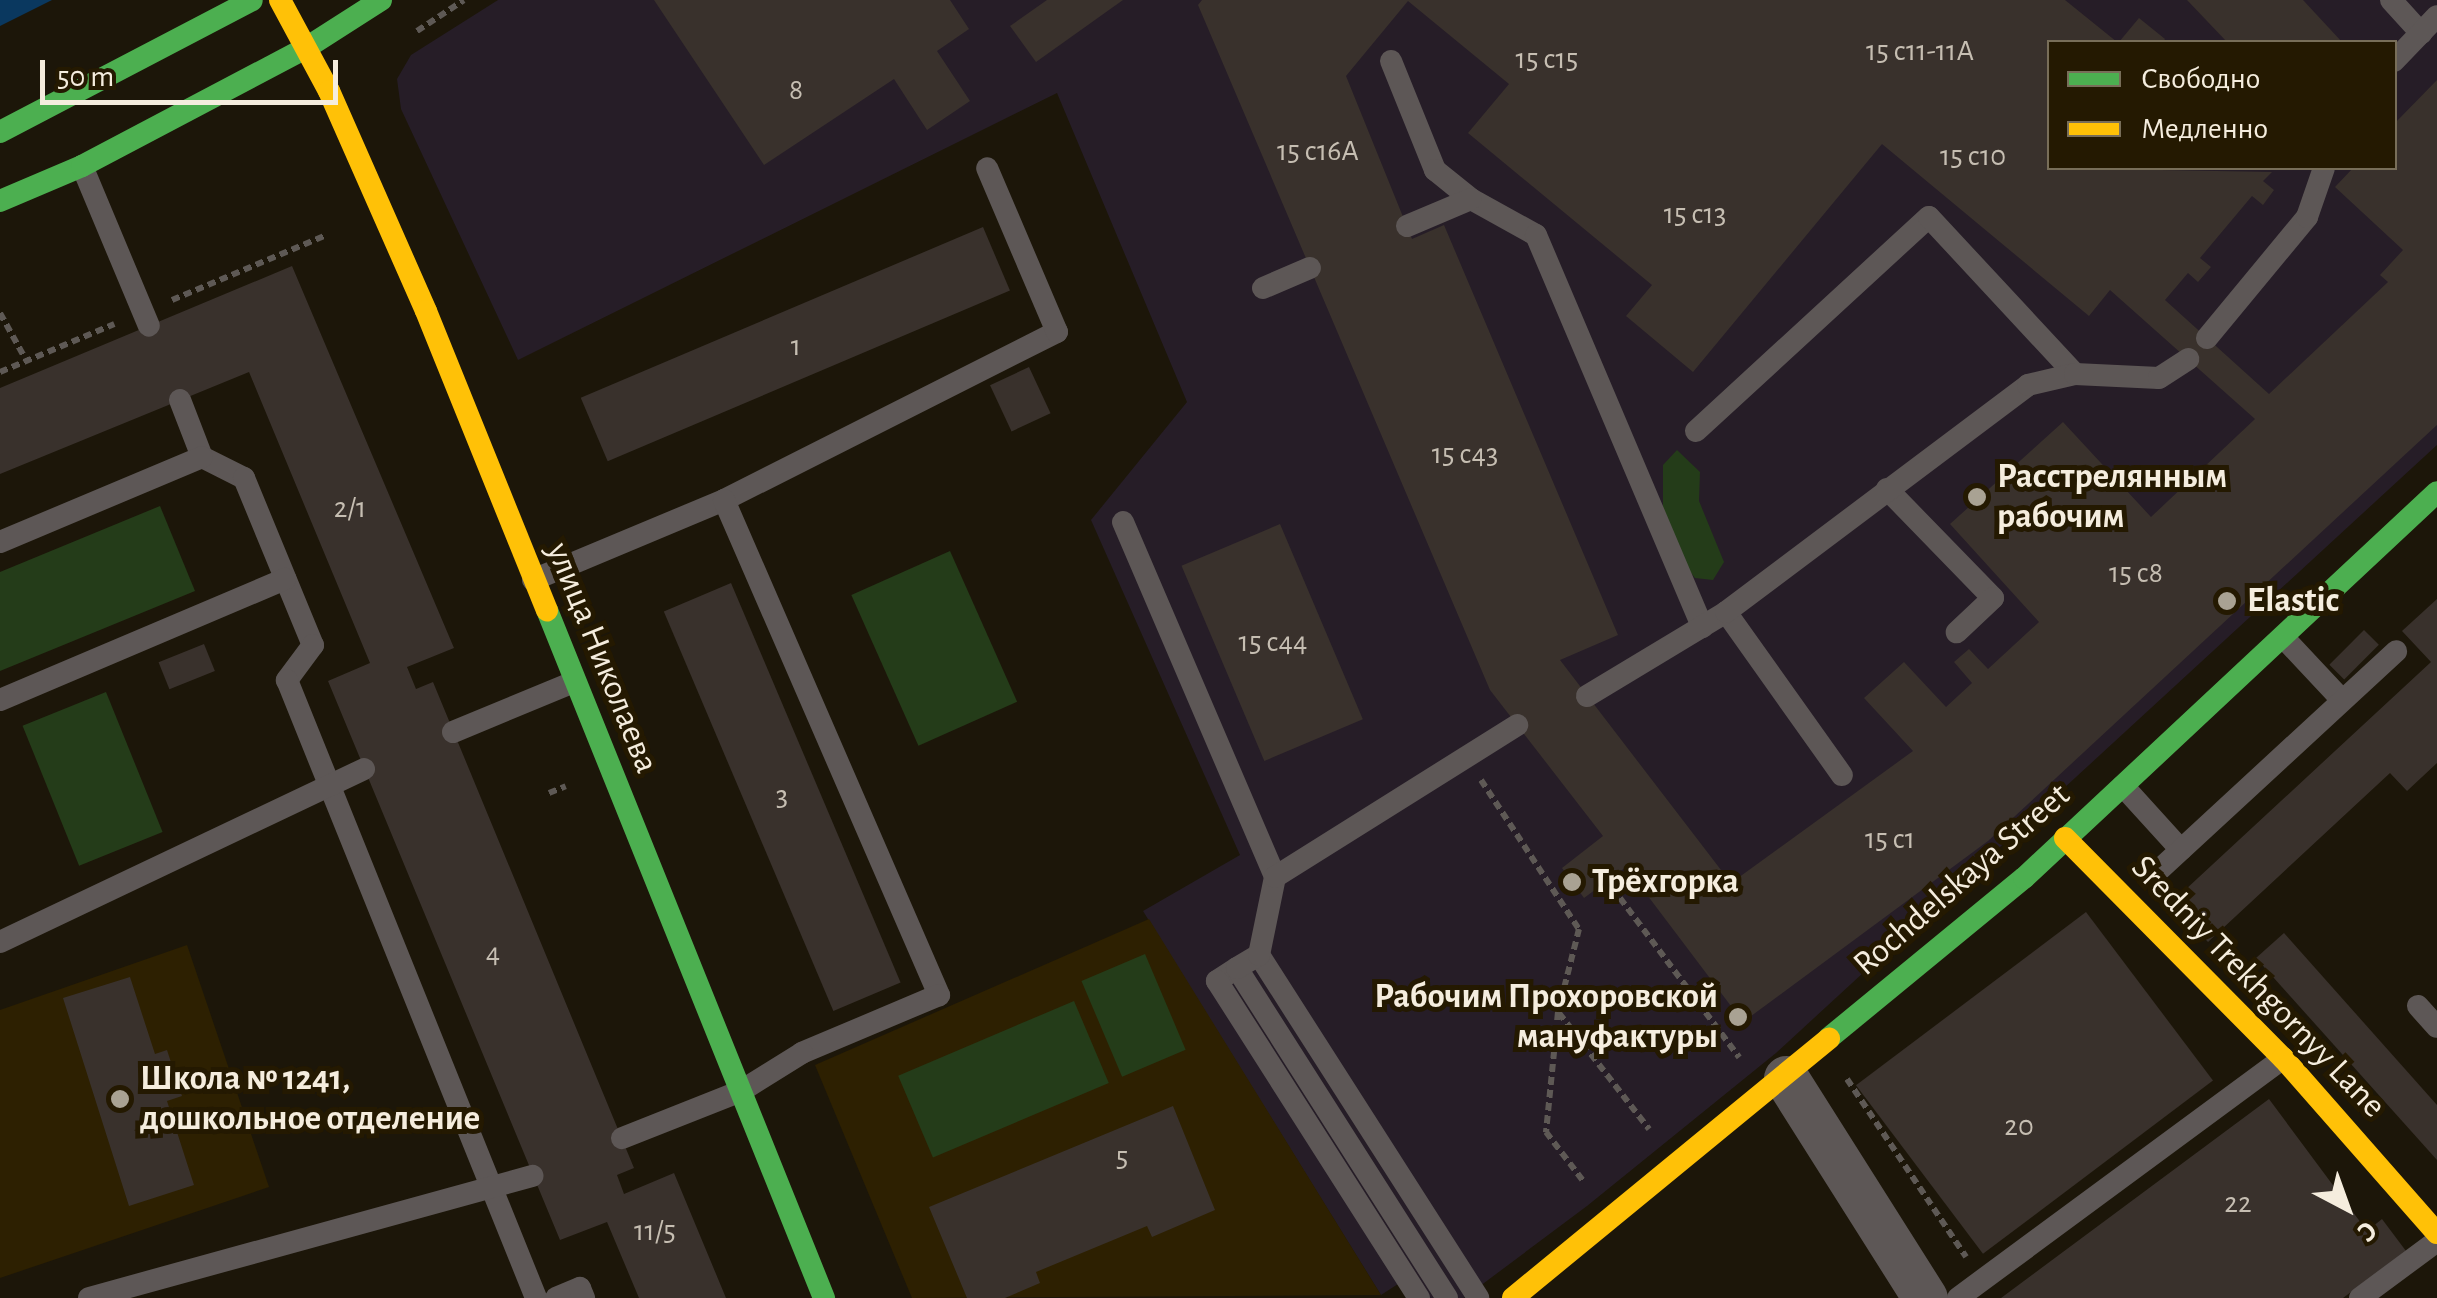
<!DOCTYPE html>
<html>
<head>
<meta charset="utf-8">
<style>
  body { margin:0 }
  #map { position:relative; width:2437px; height:1298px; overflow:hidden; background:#1c1609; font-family:"Alegreya Sans",sans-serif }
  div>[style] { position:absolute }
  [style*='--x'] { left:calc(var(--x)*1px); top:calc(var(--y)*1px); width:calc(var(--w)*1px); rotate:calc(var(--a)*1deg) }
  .commercial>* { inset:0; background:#261d27 }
  .built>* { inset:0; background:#2d2001 }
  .green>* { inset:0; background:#243c19; transform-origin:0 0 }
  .water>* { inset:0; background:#0a385f }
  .building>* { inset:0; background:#39312c; transform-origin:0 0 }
  .path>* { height:6px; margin-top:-3px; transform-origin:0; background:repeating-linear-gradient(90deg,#5e5955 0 8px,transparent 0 13px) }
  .lane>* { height:22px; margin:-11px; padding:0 11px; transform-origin:11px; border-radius:11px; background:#5d5756 }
  .street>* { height:45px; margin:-22.5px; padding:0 22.5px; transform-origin:22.5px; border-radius:22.5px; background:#5d5756 }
  .fast>* { height:22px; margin:-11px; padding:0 11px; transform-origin:11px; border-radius:11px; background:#4caf50 }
  .slow>* { height:22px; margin:-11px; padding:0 11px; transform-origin:11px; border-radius:11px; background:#ffc107 }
  .dots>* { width:28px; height:28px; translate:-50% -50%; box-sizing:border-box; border:5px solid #241901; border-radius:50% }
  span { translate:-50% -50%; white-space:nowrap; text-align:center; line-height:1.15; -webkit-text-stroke:10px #241901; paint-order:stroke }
  .number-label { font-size:30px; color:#c6beb2 }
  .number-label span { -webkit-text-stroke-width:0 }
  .poi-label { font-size:35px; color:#f5edde; font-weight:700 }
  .left { translate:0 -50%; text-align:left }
  .right { translate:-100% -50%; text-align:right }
  .street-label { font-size:35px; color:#f5edde }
  .legend { position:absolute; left:2047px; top:40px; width:350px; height:130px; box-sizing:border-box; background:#241901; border:2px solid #786e59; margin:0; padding:12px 18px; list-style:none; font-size:30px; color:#f5edde }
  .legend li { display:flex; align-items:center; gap:20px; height:50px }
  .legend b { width:50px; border:2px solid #786e59 }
  .north { position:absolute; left:2297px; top:1158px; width:100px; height:100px; -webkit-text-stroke:8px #241901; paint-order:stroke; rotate:139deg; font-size:28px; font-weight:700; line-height:40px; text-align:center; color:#f5edde }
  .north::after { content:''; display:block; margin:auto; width:35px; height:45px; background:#f5edde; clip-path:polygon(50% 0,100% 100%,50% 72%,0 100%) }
  .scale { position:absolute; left:40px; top:60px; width:298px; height:45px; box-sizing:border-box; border:5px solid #f5edde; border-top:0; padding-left:12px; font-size:30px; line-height:35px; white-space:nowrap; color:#f5edde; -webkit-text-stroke:8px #241901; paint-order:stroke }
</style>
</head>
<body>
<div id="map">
  <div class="commercial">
    <i style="clip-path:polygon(evenodd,498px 0,2437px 0,2437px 445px,1776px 1053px,1587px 1206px,1464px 1298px,1408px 1298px,1398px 1284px,1381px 1295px,1143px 911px,1240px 855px,1091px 520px,1187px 402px,1057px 93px,518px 360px,401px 109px,397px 79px,411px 55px,498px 0,2050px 42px,2394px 42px,2394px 168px,2050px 168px,2050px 42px)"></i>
  </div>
  <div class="built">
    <i style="clip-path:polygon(1149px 919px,1381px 1295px,912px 1298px,815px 1065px)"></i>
    <i style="clip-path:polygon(187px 945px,269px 1187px,0 1278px,0 1010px)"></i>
  </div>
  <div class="green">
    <i style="clip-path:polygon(1677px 450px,1700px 472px,1699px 501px,1724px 562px,1713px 580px,1695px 578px,1681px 560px,1663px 515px,1663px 465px)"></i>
    <i style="clip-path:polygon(160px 506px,195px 591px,0 671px,0 572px)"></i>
    <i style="left:950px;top:551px;width:165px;height:108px;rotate:66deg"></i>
    <i style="left:106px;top:692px;width:151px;height:90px;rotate:68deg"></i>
    <i style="left:1145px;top:954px;width:104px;height:69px;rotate:67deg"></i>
    <i style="left:1074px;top:1001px;width:89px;height:191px;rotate:67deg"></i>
  </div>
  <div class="water">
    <i style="clip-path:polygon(0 0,52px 0,0 26px)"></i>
  </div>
  <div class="building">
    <i style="clip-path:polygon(654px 0,950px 0,969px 29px,937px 51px,970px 101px,927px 130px,894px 79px,764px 165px)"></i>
    <i style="clip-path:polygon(1047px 0,1123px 0,1036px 62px,1010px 26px)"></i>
    <i style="clip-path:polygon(evenodd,1202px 0,2065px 0,2117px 42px,2050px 42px,2050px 168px,2272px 172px,2263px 181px,2274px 190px,2263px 205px,2252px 196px,2200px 258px,2211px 267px,2198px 282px,2188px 273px,2165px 300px,2269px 394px,2388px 282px,2380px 275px,2403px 250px,2335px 187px,2353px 168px,2394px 168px,2394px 124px,2437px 80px,2437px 425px,1988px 841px,1743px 1022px,1626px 867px,1584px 898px,1562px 868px,1603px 836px,1490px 690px,1198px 5px,1202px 0,1408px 1px,1509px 84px,1468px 133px,1652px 285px,1626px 316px,1693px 372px,1882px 144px,2089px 316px,2110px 290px,2255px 419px,2151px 517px,2063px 422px,1950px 524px,2039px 622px,1988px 669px,1969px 649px,1954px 662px,1972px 683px,1946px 707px,1904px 662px,1864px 698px,1913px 751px,1731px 883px,1560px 660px,1618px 635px,1444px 225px,1412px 239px,1346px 76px,1408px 1px)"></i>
    <i style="clip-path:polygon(2187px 0,2303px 0,2342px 42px,2227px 42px)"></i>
    <i style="clip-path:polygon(2139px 18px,2165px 39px,2163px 42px,2119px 42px)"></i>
    <i style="left:983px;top:227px;width:69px;height:437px;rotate:67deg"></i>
    <i style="clip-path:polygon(292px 266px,454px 648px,407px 667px,416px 689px,433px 682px,634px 1168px,617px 1175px,624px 1194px,674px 1173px,726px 1298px,639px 1298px,607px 1222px,560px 1240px,328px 681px,370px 663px,249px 372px,0 474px,0 388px)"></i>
    <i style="left:1029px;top:367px;width:51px;height:43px;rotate:65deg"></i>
    <i style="left:1280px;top:524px;width:212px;height:107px;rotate:67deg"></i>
    <i style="left:731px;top:583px;width:434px;height:73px;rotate:67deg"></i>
    <i style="clip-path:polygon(2437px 599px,2437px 763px,2407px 791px,2390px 773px,2208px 942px,2171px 903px,2431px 662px,2402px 631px)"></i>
    <i style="left:2364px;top:630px;width:21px;height:49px;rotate:45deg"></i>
    <i style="left:204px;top:644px;width:29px;height:49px;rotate:68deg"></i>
    <i style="left:2086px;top:912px;width:211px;height:288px;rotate:53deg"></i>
    <i style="clip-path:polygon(2284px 933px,2437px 1105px,2437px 1160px,2256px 958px)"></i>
    <i style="clip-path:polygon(130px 977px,155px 1054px,167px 1050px,182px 1096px,167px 1101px,194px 1185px,129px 1206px,63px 998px)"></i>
    <i style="clip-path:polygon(2269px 1099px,2367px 1231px,2382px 1219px,2406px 1251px,2343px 1298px,2001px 1298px)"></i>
    <i style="clip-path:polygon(1173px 1106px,1215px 1210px,1152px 1237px,1147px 1226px,1036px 1272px,1040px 1283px,1005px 1298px,967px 1298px,929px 1207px)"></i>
  </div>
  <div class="path">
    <i style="--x:417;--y:31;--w:56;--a:-33.4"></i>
    <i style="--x:172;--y:300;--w:165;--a:-22.8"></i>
    <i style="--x:0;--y:313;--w:54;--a:61"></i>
    <i style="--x:0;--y:372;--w:124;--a:-22.8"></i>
    <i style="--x:1481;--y:780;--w:178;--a:56.7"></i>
    <i style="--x:1579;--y:929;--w:86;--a:104.2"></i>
    <i style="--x:1558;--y:1012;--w:121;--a:95.7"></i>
    <i style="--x:1546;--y:1132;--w:63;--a:52.8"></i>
    <i style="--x:549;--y:793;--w:18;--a:-22"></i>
    <i style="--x:1620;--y:898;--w:199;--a:53.2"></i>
    <i style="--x:1559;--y:1013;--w:147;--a:52.2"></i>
    <i style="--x:1847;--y:1079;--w:214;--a:56.2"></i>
  </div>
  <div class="lane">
    <i style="--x:2391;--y:0;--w:45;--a:47.7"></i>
    <i style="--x:1391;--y:61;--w:118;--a:68"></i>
    <i style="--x:1435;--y:170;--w:46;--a:38.9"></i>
    <i style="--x:1471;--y:199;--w:74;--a:29"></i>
    <i style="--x:1536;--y:235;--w:426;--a:67"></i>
    <i style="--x:2394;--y:61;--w:62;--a:-46.3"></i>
    <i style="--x:82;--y:166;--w:173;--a:67.3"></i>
    <i style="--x:1407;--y:226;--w:69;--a:-22.9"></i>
    <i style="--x:1263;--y:288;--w:51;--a:-23.1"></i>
    <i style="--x:2207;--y:338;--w:157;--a:-50.4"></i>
    <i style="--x:2307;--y:217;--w:52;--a:-70.9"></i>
    <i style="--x:180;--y:400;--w:61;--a:68.9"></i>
    <i style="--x:202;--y:457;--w:47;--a:26.6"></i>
    <i style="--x:244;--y:478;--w:181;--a:67.6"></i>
    <i style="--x:313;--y:645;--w:44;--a:126.6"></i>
    <i style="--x:287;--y:680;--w:666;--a:68.05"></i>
    <i style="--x:1696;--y:431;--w:316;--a:-42.6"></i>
    <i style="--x:1929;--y:217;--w:214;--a:47.1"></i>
    <i style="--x:1887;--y:489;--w:152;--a:45.8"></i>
    <i style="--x:1993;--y:598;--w:50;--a:136.6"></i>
    <i style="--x:724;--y:500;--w:373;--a:-26.8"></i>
    <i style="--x:1057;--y:332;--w:178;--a:-113.1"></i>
    <i style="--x:1123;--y:522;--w:386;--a:66.8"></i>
    <i style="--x:0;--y:542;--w:219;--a:-22.8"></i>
    <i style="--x:533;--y:580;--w:207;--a:-22.7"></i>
    <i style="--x:724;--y:500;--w:540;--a:66.52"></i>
    <i style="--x:939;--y:995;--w:149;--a:157.1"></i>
    <i style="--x:802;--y:1053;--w:72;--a:148.1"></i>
    <i style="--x:741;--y:1091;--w:128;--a:158.4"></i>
    <i style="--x:1726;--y:612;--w:200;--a:54.6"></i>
    <i style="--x:2283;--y:637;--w:86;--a:46.9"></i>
    <i style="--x:1587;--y:696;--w:162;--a:-31.1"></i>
    <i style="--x:1726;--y:612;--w:378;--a:-36.9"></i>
    <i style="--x:2028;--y:385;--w:48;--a:-13.2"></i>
    <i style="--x:2075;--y:374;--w:84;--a:2.7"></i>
    <i style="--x:2159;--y:378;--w:35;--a:-33"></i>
    <i style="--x:0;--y:700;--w:310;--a:-23"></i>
    <i style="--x:453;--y:732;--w:131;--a:-22.5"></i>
    <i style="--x:2123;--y:786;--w:86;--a:47.8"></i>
    <i style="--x:2158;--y:871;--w:324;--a:-42.7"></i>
    <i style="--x:0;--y:942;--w:403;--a:-25.4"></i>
    <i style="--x:1259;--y:955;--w:407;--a:57.4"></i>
    <i style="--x:1237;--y:968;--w:24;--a:147"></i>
    <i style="--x:1217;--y:981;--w:376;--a:57.5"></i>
    <i style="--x:2418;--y:1006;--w:28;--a:48"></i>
    <i style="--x:89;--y:1298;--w:460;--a:-15.4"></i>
    <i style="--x:556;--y:1298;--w:26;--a:-23"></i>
    <i style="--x:580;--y:1288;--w:11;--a:68"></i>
    <i style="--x:1447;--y:1298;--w:391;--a:-122.5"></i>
    <i style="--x:1237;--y:968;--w:26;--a:-31"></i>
    <i style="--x:1259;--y:955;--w:80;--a:-78.4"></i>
    <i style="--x:1275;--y:877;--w:286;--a:-32.1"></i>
    <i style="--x:1958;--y:1298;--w:404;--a:-36.4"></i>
    <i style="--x:2360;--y:1298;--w:96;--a:-36.5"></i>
  </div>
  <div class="street">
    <i style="--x:1786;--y:1078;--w:260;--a:57.7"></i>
  </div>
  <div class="fast">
    <i style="--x:0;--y:132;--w:284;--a:-27.6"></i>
    <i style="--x:0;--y:201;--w:89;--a:-23.1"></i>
    <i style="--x:82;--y:166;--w:253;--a:-27.8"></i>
    <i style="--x:306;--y:48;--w:89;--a:-32.6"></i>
    <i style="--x:547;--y:610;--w:742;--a:68.07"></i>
    <i style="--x:1829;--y:1038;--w:252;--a:-39.4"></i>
    <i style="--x:2024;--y:878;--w:565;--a:-43.06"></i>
  </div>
  <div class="slow">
    <i style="--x:280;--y:0;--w:103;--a:61.7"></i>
    <i style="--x:329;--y:91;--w:240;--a:66.2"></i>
    <i style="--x:426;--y:311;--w:323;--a:68"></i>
    <i style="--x:2065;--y:838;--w:310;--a:45.3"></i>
    <i style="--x:2283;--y:1058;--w:233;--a:48.7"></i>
    <i style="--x:1513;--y:1298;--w:409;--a:-39.4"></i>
  </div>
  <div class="dots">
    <i style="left:1977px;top:497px;background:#a9a293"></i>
    <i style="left:2227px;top:601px;background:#a9a293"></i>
    <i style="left:1572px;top:882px;background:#a9a293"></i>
    <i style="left:1738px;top:1017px;background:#a9a293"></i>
    <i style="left:120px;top:1099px;background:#a9a293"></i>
  </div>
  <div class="number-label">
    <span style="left:1920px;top:51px">15 с11-11А</span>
    <span style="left:1547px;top:59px">15 с15</span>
    <span style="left:796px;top:90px">8</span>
    <span style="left:1318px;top:151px">15 с16А</span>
    <span style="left:1973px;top:156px">15 с10</span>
    <span style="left:1695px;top:214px">15 с13</span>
    <span style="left:796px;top:346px">1</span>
    <span style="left:1465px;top:454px">15 с43</span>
    <span style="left:350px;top:508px">2/1</span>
    <span style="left:2136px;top:573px">15 с8</span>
    <span style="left:1273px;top:642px">15 с44</span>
    <span style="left:782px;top:796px">3</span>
    <span style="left:1890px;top:839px">15 с1</span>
    <span style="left:493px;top:953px">4</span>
    <span style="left:2019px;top:1126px">20</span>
    <span style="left:1122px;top:1157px">5</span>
    <span style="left:2238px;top:1203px">22</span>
    <span style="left:655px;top:1231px">11/5</span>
  </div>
  <div class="poi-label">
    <span class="left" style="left:1997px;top:497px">Расстрелянным<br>рабочим</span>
    <span class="left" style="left:2247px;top:601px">Elastic</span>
    <span class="left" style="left:1592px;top:882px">Трёхгорка</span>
    <span class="right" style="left:1718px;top:1017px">Рабочим Прохоровской<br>мануфактуры</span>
    <span class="left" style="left:140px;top:1099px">Школа № 1241,<br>дошкольное отделение</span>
  </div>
  <div class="street-label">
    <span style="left:602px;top:658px;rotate:68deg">улица Николаева</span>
    <span style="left:1962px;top:880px;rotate:-41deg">Rochdelskaya Street</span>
    <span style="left:2258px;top:987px;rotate:46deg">Sredniy Trekhgornyy Lane</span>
  </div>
  <ul class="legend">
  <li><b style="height:12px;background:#4caf50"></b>Свободно</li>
  <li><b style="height:12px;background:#ffc107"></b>Медленно</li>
  </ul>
  <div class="north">С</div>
  <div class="scale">50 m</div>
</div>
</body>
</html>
